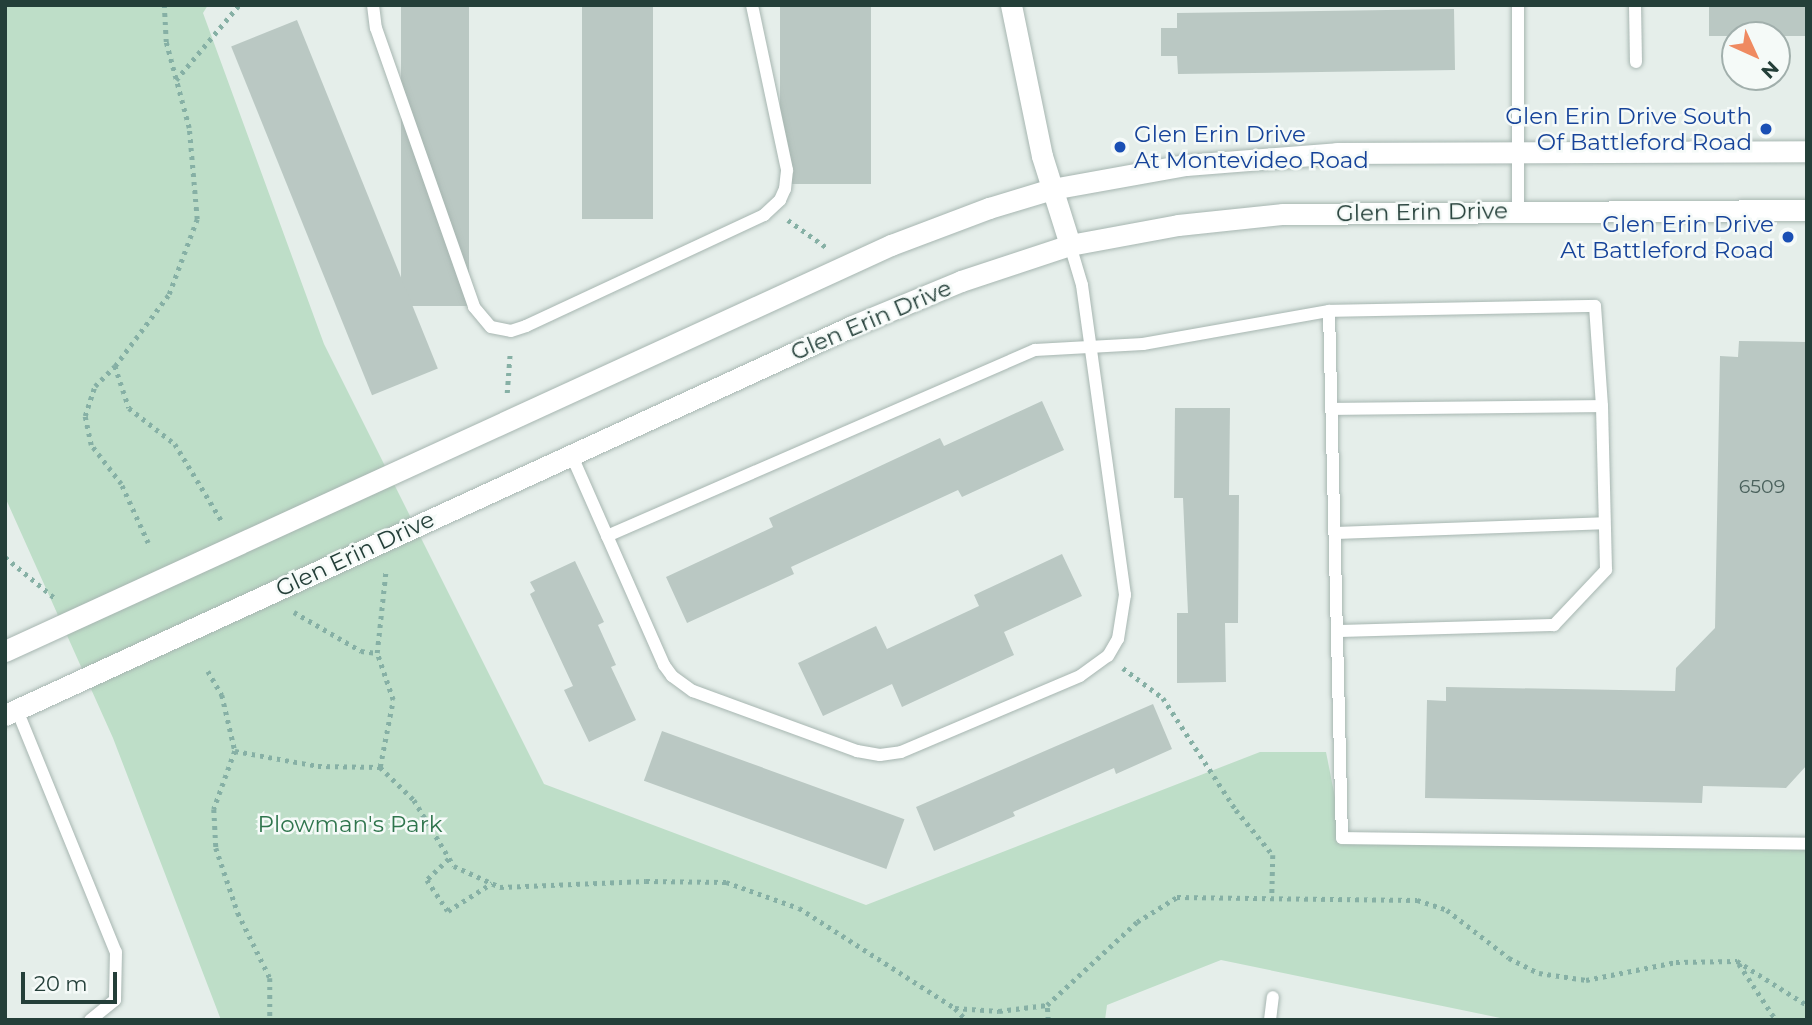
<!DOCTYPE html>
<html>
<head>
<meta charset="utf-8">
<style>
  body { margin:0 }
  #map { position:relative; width:1812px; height:1025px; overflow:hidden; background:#e5eeea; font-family:Montserrat,sans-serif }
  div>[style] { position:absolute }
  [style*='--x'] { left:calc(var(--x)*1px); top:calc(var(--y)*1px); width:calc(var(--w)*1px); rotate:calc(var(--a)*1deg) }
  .green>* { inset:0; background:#bedec8 }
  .building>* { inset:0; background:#bac8c3; transform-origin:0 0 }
  .path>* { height:4.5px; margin-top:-2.25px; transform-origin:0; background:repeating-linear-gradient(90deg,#86b0a5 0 3.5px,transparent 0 8.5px) }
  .roads { filter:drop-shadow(0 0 2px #a7b6b1) drop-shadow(0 0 2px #a7b6b1) }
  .lane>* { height:12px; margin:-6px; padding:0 6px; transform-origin:6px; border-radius:6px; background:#fff }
  .secondary>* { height:21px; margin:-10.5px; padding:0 10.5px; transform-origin:10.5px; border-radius:10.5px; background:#fff }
  .dots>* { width:19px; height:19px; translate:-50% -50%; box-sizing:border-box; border:4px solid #f5faf8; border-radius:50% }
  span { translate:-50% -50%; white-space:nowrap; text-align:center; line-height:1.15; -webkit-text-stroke:5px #f5faf8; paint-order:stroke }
  .number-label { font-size:19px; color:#4a615c }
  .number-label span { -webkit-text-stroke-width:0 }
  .transit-label { font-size:23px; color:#164399 }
  .right { translate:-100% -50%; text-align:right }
  .left { translate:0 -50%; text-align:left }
  .street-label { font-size:23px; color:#243f39 }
  .park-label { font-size:23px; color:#2f754d }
  .frame { position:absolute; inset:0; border:7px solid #243f39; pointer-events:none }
  .north { position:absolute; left:1721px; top:21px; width:70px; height:70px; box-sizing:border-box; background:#f5faf8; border:2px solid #a1afac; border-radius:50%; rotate:135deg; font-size:19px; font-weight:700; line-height:28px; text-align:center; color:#243f39 }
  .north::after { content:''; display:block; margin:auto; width:24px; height:32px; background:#ef8a61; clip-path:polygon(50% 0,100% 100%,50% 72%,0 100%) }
  .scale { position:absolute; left:21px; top:972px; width:96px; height:32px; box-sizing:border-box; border:4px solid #243f39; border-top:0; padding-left:9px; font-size:21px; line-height:24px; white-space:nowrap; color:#243f39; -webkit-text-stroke:5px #f5faf8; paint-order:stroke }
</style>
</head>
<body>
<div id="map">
  <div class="green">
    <i style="clip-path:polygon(5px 5px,208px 5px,203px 13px,324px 344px,544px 784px,866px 905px,1260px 752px,1326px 752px,1343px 838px,1807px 845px,1807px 1020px,1510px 1020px,1221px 960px,1107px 1005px,1105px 1020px,221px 1020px,113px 738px,5px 497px)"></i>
  </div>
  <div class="building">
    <i style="left:401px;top:5px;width:68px;height:301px"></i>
    <i style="left:582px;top:5px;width:71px;height:214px"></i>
    <i style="left:780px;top:5px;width:91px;height:179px"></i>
    <i style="left:1709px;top:5px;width:98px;height:31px"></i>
    <i style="clip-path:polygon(1454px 9px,1455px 70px,1178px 74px,1177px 56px,1161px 56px,1161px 28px,1177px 28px,1177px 13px)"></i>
    <i style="left:297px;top:20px;width:376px;height:71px;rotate:68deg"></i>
    <i style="clip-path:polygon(1739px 341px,1807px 342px,1807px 765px,1786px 788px,1703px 786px,1702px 803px,1425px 798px,1427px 700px,1446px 701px,1446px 687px,1675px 691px,1676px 668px,1715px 628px,1720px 356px,1738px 357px)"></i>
    <i style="clip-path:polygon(1042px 401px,1064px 450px,962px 497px,958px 490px,791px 567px,794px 574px,687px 623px,666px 577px,773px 527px,769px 518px,940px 438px,944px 446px)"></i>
    <i style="clip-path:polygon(1175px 408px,1230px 408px,1229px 495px,1239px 495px,1238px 623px,1225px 623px,1226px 682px,1177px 683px,1177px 613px,1188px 613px,1183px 498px,1174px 498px)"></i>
    <i style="clip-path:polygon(1062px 554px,1082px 596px,1004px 632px,1014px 655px,902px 707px,892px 684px,823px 716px,798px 663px,876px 626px,887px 649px,979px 606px,974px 595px)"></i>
    <i style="clip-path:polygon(575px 561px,604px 622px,598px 625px,616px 665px,611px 667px,636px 720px,589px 742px,564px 690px,573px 686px,530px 594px,535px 591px,530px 582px)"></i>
    <i style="clip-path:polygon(1153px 704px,1172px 749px,1116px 774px,1114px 768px,1013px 812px,1015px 816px,934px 851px,916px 807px)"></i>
    <i style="left:662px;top:731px;width:258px;height:53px;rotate:20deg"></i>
  </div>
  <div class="path">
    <i style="--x:296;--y:5;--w:13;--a:0"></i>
    <i style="--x:176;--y:80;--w:98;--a:-50"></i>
    <i style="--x:788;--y:220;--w:47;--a:35.4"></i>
    <i style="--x:115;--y:366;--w:44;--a:71.6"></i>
    <i style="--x:129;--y:408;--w:58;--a:38"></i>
    <i style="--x:175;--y:444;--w:92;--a:58.7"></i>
    <i style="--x:507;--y:393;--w:41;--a:-85.8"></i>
    <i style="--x:148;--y:543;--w:65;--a:-114.6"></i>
    <i style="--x:121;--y:484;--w:49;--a:-127.6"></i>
    <i style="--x:91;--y:445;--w:30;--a:-102"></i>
    <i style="--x:85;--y:416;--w:32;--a:-72"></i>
    <i style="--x:95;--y:386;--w:28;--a:-45"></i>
    <i style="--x:115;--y:366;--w:90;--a:-53.1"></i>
    <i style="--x:169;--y:294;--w:80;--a:-69.5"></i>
    <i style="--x:197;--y:219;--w:91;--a:-95"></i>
    <i style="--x:189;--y:128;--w:89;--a:-105"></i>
    <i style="--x:166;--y:42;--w:37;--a:-93"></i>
    <i style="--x:5;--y:557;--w:66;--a:39.5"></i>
    <i style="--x:294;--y:612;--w:78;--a:30.2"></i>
    <i style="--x:361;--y:651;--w:16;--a:7"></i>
    <i style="--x:1123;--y:668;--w:50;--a:36.9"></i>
    <i style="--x:1163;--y:698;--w:134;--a:56.9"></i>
    <i style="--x:1236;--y:810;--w:58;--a:50.6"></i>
    <i style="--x:1273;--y:855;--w:41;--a:91.4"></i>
    <i style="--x:208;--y:671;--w:28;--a:60"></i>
    <i style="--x:222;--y:695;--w:57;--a:76.9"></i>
    <i style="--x:235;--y:751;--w:84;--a:10.2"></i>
    <i style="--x:318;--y:766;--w:62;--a:0.9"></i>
    <i style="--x:380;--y:767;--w:47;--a:44.1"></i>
    <i style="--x:414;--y:800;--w:77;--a:58.8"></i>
    <i style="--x:454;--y:866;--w:51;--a:24.5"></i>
    <i style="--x:500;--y:887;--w:146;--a:-2.4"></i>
    <i style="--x:646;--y:881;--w:80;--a:0.7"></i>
    <i style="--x:726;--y:882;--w:77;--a:19.6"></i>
    <i style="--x:799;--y:908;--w:185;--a:32.7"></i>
    <i style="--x:955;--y:1008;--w:44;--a:3.9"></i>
    <i style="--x:999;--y:1011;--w:48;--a:-7.1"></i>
    <i style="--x:235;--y:751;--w:62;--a:109.9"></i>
    <i style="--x:214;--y:809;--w:39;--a:87"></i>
    <i style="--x:216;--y:848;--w:69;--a:71.3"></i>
    <i style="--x:238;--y:913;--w:72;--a:63.8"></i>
    <i style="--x:270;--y:978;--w:42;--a:90"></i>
    <i style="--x:380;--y:767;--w:68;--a:-79"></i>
    <i style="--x:393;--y:700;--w:50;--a:-108.8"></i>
    <i style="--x:377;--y:653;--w:84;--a:-83.9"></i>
    <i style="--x:449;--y:859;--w:30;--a:136"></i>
    <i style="--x:427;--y:880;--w:37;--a:56"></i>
    <i style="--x:448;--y:911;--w:52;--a:-32.5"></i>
    <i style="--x:1739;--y:964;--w:67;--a:56.5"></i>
    <i style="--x:955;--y:1008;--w:16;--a:47"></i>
    <i style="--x:1048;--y:1020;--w:15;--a:-94"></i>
    <i style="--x:1047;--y:1005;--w:122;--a:-42.7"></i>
    <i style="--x:1137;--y:922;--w:47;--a:-32"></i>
    <i style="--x:1177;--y:897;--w:240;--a:0.7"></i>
    <i style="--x:1417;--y:900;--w:32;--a:18"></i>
    <i style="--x:1447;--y:910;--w:78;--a:37.7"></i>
    <i style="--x:1509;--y:958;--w:34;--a:27"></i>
    <i style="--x:1539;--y:973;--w:48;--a:8.5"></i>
    <i style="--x:1586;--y:980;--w:92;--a:-11.3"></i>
    <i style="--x:1676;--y:962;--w:61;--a:-0.9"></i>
    <i style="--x:1737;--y:961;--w:83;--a:32.2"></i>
  </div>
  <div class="roads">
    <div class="lane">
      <i style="--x:373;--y:5;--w:23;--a:83"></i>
      <i style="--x:376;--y:28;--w:296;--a:70.6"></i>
      <i style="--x:474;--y:307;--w:26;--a:50"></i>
      <i style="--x:491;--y:327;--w:20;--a:11"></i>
      <i style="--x:511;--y:331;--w:16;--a:-18"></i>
      <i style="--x:526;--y:326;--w:263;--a:-25"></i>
      <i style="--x:764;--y:215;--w:22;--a:-43"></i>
      <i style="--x:780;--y:200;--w:12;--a:-66"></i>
      <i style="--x:785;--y:189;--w:19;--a:-84"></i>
      <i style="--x:787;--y:170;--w:169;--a:-102"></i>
      <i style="--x:1635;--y:5;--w:57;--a:89"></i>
      <i style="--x:1518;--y:211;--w:206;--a:-90"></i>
      <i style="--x:1329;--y:311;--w:266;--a:-1.1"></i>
      <i style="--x:1595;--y:306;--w:100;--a:86"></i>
      <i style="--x:1602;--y:406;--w:164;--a:88.6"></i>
      <i style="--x:1606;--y:570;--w:76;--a:133.4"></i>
      <i style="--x:1554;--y:625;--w:217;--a:178.4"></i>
      <i style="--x:1332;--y:409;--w:270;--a:-0.6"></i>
      <i style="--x:571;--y:454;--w:231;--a:66.2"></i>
      <i style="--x:664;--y:665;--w:14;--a:54"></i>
      <i style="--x:672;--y:676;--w:26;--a:36"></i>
      <i style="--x:693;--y:691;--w:175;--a:20.1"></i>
      <i style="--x:857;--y:751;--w:23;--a:10"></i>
      <i style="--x:880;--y:755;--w:21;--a:-8"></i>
      <i style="--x:901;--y:752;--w:194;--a:-23"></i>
      <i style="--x:1080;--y:676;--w:34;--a:-36"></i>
      <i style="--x:1108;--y:656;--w:20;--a:-60"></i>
      <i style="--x:1118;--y:639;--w:45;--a:-81"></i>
      <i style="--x:1125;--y:595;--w:313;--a:-97.9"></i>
      <i style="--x:1082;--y:285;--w:42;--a:-106.7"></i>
      <i style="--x:1335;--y:533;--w:269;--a:-2.1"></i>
      <i style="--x:607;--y:536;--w:467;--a:-23.5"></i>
      <i style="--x:1035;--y:350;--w:108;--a:-3.2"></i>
      <i style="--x:1143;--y:344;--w:189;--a:-10.1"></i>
      <i style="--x:1329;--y:311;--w:527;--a:88.59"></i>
      <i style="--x:1342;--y:838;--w:465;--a:0.7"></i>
      <i style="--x:17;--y:710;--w:261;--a:67.8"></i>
      <i style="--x:116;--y:952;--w:48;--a:91.2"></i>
      <i style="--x:115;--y:1000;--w:32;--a:141"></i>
      <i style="--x:1270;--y:1020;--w:23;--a:-83"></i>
    </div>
    <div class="secondary">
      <i style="--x:1011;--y:5;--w:154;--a:78.4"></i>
      <i style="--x:1042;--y:156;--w:93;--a:72.5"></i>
      <i style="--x:5;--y:651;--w:975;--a:-24.62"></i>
      <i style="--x:891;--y:245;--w:105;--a:-20.7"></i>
      <i style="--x:989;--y:208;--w:66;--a:-16.8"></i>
      <i style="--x:1052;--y:189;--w:136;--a:-10.2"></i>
      <i style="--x:1186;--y:165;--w:151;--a:-4.5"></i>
      <i style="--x:1337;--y:153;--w:470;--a:-0.2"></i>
      <i style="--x:5;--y:715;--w:930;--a:-24.66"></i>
      <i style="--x:850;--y:327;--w:120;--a:-22.5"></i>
      <i style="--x:961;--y:281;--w:115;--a:-18.3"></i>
      <i style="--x:1070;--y:245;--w:110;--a:-10.5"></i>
      <i style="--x:1178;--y:225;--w:106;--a:-6"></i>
      <i style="--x:1283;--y:214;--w:524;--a:-0.44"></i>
    </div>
  </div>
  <div class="dots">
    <i style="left:1766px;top:129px;background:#1a4fb4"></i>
    <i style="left:1120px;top:147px;background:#1a4fb4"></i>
    <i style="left:1788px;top:237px;background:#1a4fb4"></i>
  </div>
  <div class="number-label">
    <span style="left:1762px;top:487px">6509</span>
  </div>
  <div class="transit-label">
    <span class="right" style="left:1752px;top:129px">Glen Erin Drive South<br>Of Battleford Road</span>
    <span class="left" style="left:1134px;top:147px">Glen Erin Drive<br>At Montevideo Road</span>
    <span class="right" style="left:1774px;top:237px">Glen Erin Drive<br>At Battleford Road</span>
  </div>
  <div class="street-label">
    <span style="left:1422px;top:212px;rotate:-1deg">Glen Erin Drive</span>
    <span style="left:871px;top:320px;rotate:-23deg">Glen Erin Drive</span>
    <span style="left:355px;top:554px;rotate:-25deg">Glen Erin Drive</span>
  </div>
  <div class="park-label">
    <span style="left:350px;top:824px">Plowman's Park</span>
  </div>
  <div class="frame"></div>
  <div class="north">N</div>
  <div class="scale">20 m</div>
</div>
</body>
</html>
